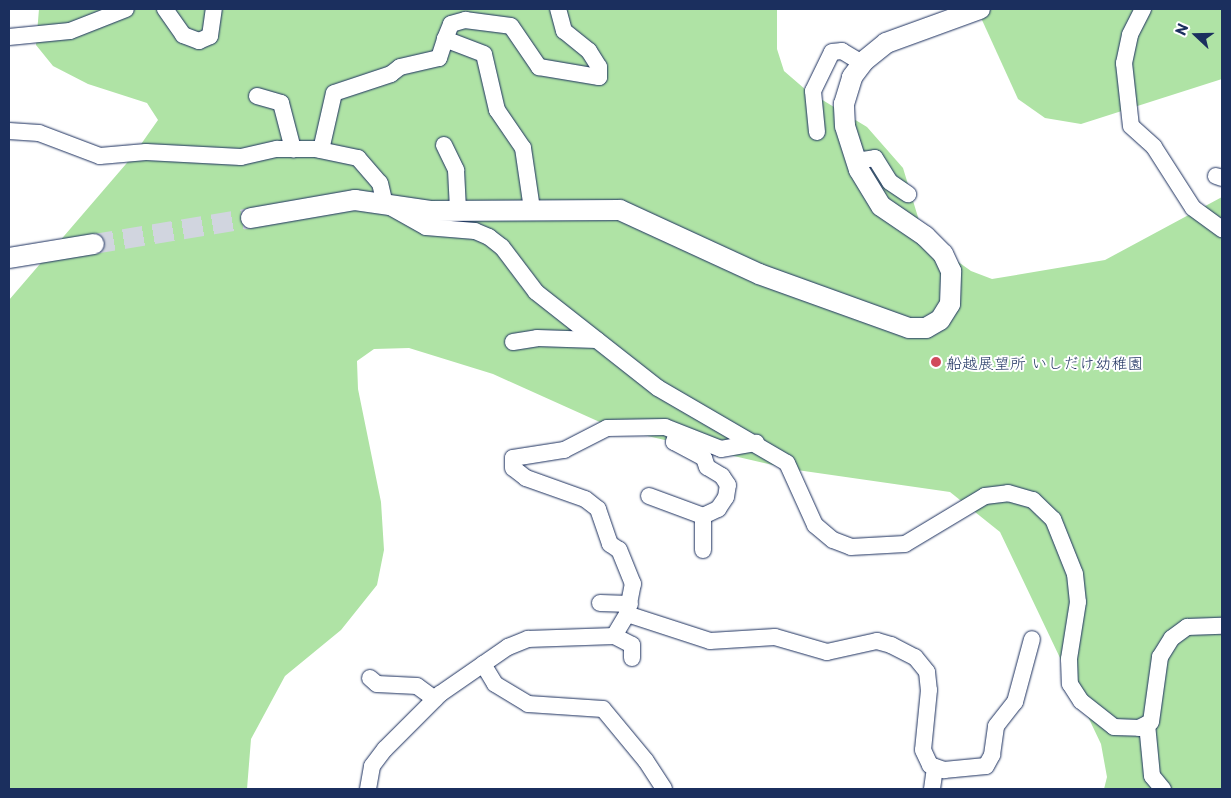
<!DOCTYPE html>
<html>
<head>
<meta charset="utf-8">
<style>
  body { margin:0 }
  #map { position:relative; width:1231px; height:798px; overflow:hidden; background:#fff; font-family:"Playpen Sans","Klee One",sans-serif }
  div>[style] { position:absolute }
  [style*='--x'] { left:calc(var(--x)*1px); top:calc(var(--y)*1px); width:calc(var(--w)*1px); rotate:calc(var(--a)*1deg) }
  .green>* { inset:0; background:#afe3a5 }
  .tertiary-tunnel>* { height:20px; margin-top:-10px; transform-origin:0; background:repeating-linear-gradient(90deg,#d1d5df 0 20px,transparent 0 30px) }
  .roads { filter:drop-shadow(0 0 1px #1b2f5e) drop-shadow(0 0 1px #1b2f5e) }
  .minor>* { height:16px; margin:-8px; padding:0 8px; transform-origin:8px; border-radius:8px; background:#fff }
  .tertiary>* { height:20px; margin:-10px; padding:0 10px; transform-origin:10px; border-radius:10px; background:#fff }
  .dots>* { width:14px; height:14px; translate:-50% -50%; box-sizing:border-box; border:2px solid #fff; border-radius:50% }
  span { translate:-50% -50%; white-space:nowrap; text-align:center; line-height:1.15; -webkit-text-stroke:4px #fff; paint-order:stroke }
  .poi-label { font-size:16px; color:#1b2f5e }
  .left { translate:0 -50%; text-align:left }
  .frame { position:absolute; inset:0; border:10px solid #1b2f5e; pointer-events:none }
  .north { position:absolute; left:1171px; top:10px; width:50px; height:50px; -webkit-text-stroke:4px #fff; paint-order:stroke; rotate:291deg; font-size:14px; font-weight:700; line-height:20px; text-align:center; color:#1b2f5e }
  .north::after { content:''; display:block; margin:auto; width:18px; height:22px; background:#1b2f5e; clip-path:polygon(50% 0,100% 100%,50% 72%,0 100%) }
</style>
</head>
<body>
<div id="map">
  <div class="green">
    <i style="clip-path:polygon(39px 9px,777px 9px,777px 49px,784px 71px,806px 90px,867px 127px,903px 168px,921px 227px,936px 246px,971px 271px,992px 279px,1105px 260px,1222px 197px,1222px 789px,1104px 789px,1107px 777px,1101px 744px,1000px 532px,950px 492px,790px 469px,613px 428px,493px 374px,409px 348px,374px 349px,357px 361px,358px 389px,381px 502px,384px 550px,377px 585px,341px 630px,285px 676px,251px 739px,247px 789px,9px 789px,9px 300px,132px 157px,158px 120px,147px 103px,88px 84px,53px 66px,36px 45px)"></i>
    <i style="clip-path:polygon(977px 9px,1222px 9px,1222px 79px,1081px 124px,1045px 118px,1018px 99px)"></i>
  </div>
  <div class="tertiary-tunnel">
    <i style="--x:94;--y:244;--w:159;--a:-9.4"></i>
  </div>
  <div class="roads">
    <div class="minor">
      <i style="--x:165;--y:9;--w:32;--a:55"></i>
      <i style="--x:183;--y:35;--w:17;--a:21"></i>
      <i style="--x:199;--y:41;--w:12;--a:-24"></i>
      <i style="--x:210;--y:36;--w:27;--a:-82"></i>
      <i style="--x:1143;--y:9;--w:29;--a:117"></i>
      <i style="--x:1130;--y:35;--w:29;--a:102"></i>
      <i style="--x:1124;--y:63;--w:63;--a:83.7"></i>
      <i style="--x:1131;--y:126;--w:31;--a:42"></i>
      <i style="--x:1154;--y:147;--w:72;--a:57.4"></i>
      <i style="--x:1193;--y:208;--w:36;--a:36"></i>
      <i style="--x:9;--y:37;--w:61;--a:-5.6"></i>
      <i style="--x:70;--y:31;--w:60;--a:-21.4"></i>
      <i style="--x:257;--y:96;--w:25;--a:16"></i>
      <i style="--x:281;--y:103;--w:48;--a:75.4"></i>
      <i style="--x:9;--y:131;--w:30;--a:4"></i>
      <i style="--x:39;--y:133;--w:65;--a:20.7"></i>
      <i style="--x:100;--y:156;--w:46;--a:-5"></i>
      <i style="--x:146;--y:152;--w:95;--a:3"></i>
      <i style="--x:241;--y:157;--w:37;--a:-13"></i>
      <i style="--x:277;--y:149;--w:38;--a:0"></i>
      <i style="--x:315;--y:149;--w:44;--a:11.8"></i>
      <i style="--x:358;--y:158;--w:33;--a:49"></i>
      <i style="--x:380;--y:183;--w:22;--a:77"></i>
      <i style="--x:385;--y:204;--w:47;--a:29.3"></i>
      <i style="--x:426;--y:227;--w:49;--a:4.7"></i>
      <i style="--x:475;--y:231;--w:15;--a:23"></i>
      <i style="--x:489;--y:237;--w:16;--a:38"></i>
      <i style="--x:502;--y:247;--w:56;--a:52.9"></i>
      <i style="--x:536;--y:292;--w:155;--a:38.2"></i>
      <i style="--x:658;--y:388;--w:149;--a:30.2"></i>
      <i style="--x:787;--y:463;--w:68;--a:65.7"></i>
      <i style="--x:815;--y:525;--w:23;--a:40"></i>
      <i style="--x:833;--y:540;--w:19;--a:21"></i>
      <i style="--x:851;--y:547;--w:54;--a:-3.2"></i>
      <i style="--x:905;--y:544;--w:93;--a:-31"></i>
      <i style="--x:985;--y:496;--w:23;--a:-7"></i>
      <i style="--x:1008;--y:493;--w:26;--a:16"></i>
      <i style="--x:1033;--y:500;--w:28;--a:44"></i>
      <i style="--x:1053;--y:519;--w:59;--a:68.2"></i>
      <i style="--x:1075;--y:574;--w:28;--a:84"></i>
      <i style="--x:1078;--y:602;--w:58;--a:99"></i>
      <i style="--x:1069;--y:659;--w:25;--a:88"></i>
      <i style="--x:1070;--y:684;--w:20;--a:57"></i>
      <i style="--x:1081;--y:701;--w:42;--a:38.2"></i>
      <i style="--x:1114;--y:727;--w:25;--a:2"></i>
      <i style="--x:1139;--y:728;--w:13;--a:-27"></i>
      <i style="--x:1151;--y:722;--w:66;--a:-82.1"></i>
      <i style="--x:1160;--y:657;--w:22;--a:-58"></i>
      <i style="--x:1172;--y:638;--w:19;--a:-36"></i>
      <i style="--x:1187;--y:627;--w:35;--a:-2"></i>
      <i style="--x:817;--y:132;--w:41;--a:-95.6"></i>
      <i style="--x:813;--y:91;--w:43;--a:-64"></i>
      <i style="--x:832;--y:52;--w:10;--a:-6"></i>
      <i style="--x:842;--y:51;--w:23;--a:31"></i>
      <i style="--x:444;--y:145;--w:28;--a:64"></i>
      <i style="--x:456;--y:170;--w:40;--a:87.1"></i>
      <i style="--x:321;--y:150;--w:58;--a:-77.2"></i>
      <i style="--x:334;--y:93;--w:60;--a:-18.4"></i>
      <i style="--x:391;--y:74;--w:11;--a:-38"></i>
      <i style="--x:400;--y:67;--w:40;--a:-13"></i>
      <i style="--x:439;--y:58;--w:20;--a:-72"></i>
      <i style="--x:856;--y:161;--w:19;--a:-9"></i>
      <i style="--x:875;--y:158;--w:28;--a:58"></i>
      <i style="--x:890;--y:182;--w:22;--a:34"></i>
      <i style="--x:1216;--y:176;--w:6;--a:18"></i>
      <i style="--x:532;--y:209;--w:62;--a:-98.4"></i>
      <i style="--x:523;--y:148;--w:46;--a:-124.4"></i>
      <i style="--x:497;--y:110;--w:57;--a:-103.1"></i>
      <i style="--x:484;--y:54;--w:42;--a:-159"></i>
      <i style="--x:445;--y:39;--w:16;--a:-68"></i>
      <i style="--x:451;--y:24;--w:15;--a:-16"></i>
      <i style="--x:465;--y:20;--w:46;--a:7.4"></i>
      <i style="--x:511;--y:26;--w:50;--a:55.7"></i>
      <i style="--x:539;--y:67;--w:61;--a:9.5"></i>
      <i style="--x:599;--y:77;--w:10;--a:-90"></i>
      <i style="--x:599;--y:67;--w:19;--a:-122"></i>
      <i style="--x:589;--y:51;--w:32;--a:-141"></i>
      <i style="--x:564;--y:31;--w:23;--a:-105"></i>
      <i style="--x:513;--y:342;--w:24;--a:-9"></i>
      <i style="--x:537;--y:338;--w:60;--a:1.9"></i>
      <i style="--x:649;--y:496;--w:58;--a:20.3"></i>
      <i style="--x:703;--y:516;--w:17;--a:-25"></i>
      <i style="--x:718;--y:509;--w:14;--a:-56"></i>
      <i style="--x:726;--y:497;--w:12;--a:-81"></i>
      <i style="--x:728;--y:485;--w:11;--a:-124"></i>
      <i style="--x:722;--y:476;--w:17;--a:-149"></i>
      <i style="--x:707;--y:467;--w:9;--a:-108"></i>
      <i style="--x:704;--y:458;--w:34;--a:-152"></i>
      <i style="--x:674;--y:442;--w:10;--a:-73"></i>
      <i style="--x:703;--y:550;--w:34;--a:-90"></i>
      <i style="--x:600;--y:603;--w:30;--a:2"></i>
      <i style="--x:627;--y:614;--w:87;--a:18"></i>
      <i style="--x:710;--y:641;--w:65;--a:-3.5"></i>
      <i style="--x:775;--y:637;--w:54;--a:16.1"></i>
      <i style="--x:827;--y:652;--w:51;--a:-12.4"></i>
      <i style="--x:877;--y:641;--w:15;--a:16"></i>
      <i style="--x:891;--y:645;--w:27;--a:27"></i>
      <i style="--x:915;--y:657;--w:19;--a:51"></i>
      <i style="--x:927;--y:672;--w:18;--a:84"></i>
      <i style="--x:929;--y:690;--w:60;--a:95.7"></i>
      <i style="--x:923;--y:750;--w:17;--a:65"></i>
      <i style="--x:930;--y:765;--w:15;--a:20"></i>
      <i style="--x:944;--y:770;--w:42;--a:-5.4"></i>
      <i style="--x:986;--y:766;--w:13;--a:-61"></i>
      <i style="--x:992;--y:755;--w:29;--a:-82"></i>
      <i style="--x:996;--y:726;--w:31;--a:-52"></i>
      <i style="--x:1015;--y:702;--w:65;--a:-74.9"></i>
      <i style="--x:632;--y:658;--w:13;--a:-90"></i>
      <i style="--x:632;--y:645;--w:20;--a:-153"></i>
      <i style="--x:614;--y:636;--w:26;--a:-59"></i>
      <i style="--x:627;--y:614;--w:31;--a:-79"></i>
      <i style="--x:633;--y:584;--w:37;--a:-112"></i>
      <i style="--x:619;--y:550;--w:11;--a:-146"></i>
      <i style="--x:610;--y:544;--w:37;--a:-109"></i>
      <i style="--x:598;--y:509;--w:16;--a:-142"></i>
      <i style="--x:585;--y:499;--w:63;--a:-160.4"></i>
      <i style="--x:526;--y:478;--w:16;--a:-142"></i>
      <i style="--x:513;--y:468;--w:10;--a:-90"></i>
      <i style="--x:513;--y:458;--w:52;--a:-8.9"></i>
      <i style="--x:564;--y:450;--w:48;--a:-27.1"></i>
      <i style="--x:607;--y:428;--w:58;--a:-1"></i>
      <i style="--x:665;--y:427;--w:60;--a:21.4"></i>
      <i style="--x:721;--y:449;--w:36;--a:-10"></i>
      <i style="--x:483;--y:664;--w:23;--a:59"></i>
      <i style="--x:495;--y:684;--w:39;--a:31"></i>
      <i style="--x:528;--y:704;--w:75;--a:3.8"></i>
      <i style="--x:603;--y:709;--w:67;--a:50.4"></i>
      <i style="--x:646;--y:761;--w:33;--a:57"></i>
      <i style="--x:370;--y:678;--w:9;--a:41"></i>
      <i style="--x:377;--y:684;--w:40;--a:2.9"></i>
      <i style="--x:417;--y:686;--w:22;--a:36"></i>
      <i style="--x:1147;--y:724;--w:52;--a:84.5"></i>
      <i style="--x:1152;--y:776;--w:17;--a:50"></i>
      <i style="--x:368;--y:789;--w:23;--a:-80"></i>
      <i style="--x:372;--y:766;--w:21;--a:-53"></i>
      <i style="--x:385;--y:749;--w:78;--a:-45"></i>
      <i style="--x:440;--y:694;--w:83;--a:-34.7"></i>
      <i style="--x:508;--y:647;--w:22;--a:-22"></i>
      <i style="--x:528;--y:639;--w:86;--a:-2"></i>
      <i style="--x:932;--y:789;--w:22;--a:-82"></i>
    </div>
    <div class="tertiary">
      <i style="--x:251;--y:218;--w:106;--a:-9.8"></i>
      <i style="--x:355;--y:200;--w:76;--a:8.3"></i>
      <i style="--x:430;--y:211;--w:190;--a:-0.3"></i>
      <i style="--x:620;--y:210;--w:153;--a:24.7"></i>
      <i style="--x:759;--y:274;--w:159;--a:19.8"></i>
      <i style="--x:909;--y:328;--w:17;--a:0"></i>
      <i style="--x:926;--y:328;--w:16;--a:-30"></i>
      <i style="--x:940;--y:320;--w:19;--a:-58"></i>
      <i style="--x:950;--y:304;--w:33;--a:-88"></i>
      <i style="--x:951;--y:271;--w:19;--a:-115"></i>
      <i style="--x:943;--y:254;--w:25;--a:-135"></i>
      <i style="--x:925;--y:236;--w:53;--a:-145.7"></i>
      <i style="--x:881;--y:206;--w:42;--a:-121.4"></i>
      <i style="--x:859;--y:170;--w:46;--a:-107.7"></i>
      <i style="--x:845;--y:126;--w:22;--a:-93"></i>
      <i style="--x:844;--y:104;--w:28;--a:-73"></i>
      <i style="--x:852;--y:77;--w:20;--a:-53"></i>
      <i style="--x:864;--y:61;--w:28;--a:-39"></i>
      <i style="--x:886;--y:43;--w:100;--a:-19.9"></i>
      <i style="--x:9;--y:258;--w:86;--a:-9.4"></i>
    </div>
  </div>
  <div class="dots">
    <i style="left:936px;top:362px;background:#d1495b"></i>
  </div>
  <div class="poi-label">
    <span class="left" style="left:946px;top:362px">船越展望所 いしだけ幼稚園</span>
  </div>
  <div class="frame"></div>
  <div class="north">N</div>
</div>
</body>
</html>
